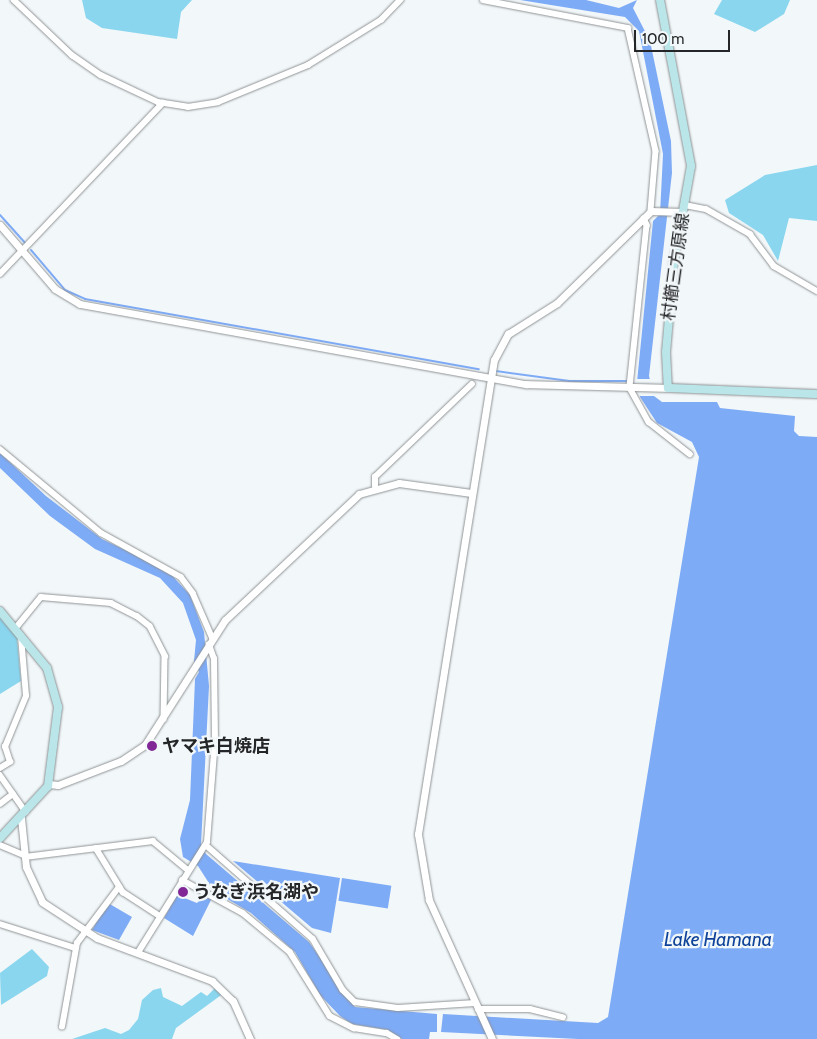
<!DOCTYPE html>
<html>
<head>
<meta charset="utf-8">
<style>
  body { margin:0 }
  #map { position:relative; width:817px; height:1039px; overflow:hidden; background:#f2f7f9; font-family:Cabin,"Noto Sans JP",sans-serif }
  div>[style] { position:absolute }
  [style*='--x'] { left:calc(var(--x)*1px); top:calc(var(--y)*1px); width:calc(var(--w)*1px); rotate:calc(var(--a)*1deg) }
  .green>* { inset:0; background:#8ad6ef }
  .water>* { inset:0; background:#7eabf6; transform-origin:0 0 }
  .pier>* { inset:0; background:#f2f7f9 }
  .stream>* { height:2px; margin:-1px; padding:0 1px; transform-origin:1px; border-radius:1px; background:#7eabf6 }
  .roads { filter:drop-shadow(0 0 1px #8f9395) drop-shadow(0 0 1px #8f9395) }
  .minor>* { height:5.5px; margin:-2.75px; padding:0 2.75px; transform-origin:2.75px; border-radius:2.75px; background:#fff }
  .tertiary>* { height:7px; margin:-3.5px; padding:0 3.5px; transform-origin:3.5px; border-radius:3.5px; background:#fff }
  .secondary>* { height:8px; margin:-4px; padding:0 4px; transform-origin:4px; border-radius:4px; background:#bae6e9 }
  .dots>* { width:14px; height:14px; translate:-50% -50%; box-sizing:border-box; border:2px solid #f2f7f9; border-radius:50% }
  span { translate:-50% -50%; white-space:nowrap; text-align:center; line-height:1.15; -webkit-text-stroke:4.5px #f2f7f9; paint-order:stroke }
  .street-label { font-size:18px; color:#252627 }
  .poi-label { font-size:18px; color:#252627; font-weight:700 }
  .left { translate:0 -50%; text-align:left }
  .water-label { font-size:19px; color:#0f4399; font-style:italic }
  .scale { position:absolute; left:634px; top:30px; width:96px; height:22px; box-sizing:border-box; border:2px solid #252627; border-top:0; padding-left:6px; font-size:15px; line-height:18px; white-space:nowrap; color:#252627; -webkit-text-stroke:4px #f2f7f9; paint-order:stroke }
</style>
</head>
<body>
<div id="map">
  <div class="green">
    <i style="clip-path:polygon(82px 0,192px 0,181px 12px,177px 39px,102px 28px,86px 18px)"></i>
    <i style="clip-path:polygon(722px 0,790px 0,784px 14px,755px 32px,714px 14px)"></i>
    <i style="clip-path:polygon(817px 165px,817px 221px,789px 218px,778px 261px,763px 235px,729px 213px,725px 200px,765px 175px)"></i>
    <i style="clip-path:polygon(0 618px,17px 638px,21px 681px,0 694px)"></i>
    <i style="clip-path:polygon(32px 949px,49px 967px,47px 976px,1px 1005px,0 973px)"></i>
    <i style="clip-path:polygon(216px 987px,224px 993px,176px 1028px,172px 1039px,72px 1039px,105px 1028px,121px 1034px,129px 1030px,138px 1019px,142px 1000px,153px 990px,161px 988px,163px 997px,182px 1006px,201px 992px,207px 996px)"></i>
  </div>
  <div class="water">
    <i style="clip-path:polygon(520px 0,586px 0,619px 8px,637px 0,633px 8px,650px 41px,671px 141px,672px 173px,649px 376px,654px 396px,662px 402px,717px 402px,720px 408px,795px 416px,794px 431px,799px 436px,817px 437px,817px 1039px,578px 1039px,441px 1032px,443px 1014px,598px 1023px,608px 1017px,699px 457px,692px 442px,657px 423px,640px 397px,637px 382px,653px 221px,660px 214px,663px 154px,639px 31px,625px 17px)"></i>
    <i style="clip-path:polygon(0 453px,46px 496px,102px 539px,167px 570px,190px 595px,204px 632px,209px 686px,201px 845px,206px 854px,309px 942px,355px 1007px,437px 1014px,437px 1032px,430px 1032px,429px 1039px,402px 1039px,388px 1030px,352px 1024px,340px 1016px,320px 995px,295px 952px,251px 913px,214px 891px,198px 866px,183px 857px,180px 839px,190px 800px,195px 679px,199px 672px,194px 661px,196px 640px,183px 603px,160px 578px,95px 549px,50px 516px,0 468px)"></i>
    <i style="clip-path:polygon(233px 861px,340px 878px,331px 933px,312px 928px)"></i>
    <i style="left:342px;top:878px;width:50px;height:23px;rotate:9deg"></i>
    <i style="clip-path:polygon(177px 895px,197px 903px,205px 895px,212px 898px,193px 936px,164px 918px)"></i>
    <i style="clip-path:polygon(108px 903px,132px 917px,119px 940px,92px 930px)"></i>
  </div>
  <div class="pier">
    <i style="clip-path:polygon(634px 379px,653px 379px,658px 396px,637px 396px)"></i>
  </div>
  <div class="stream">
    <i style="--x:0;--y:215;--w:40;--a:48"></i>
    <i style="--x:31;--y:250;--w:52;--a:49.6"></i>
    <i style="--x:65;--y:290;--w:22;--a:24"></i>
    <i style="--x:85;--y:299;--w:400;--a:10.1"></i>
    <i style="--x:496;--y:371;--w:74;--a:7.8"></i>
    <i style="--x:569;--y:381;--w:58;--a:0"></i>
    <i style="--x:334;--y:982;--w:12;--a:55"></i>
  </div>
  <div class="roads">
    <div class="minor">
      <i style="--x:14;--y:0;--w:80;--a:43.5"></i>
      <i style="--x:72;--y:55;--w:35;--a:35"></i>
      <i style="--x:101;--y:75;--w:63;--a:25.3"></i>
      <i style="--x:158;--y:102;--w:30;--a:9"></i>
      <i style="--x:188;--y:107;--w:30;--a:-9"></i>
      <i style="--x:218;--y:102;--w:97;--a:-22.3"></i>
      <i style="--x:308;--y:65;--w:86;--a:-31.7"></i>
      <i style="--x:381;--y:20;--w:28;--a:-46"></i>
      <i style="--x:483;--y:0;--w:148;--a:10.9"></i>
      <i style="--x:628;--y:28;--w:126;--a:77.2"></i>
      <i style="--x:656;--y:151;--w:60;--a:94.8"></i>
      <i style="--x:685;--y:205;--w:21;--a:11"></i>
      <i style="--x:706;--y:209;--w:51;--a:29.6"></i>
      <i style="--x:750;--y:234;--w:40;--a:53"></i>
      <i style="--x:774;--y:266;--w:50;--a:30.2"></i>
      <i style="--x:644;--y:218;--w:8;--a:67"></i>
      <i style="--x:647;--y:225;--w:164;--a:96"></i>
      <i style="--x:630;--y:388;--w:39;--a:61"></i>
      <i style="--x:649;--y:422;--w:52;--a:38"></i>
      <i style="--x:0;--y:274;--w:236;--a:-46.4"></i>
      <i style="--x:0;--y:449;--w:131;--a:39.7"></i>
      <i style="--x:101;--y:533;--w:91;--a:28.8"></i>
      <i style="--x:181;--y:577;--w:20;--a:53"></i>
      <i style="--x:193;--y:593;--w:50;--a:66.5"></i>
      <i style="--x:375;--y:487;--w:10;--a:-90"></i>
      <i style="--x:375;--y:477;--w:134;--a:-43.8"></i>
      <i style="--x:15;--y:629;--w:41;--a:-50.9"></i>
      <i style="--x:41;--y:597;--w:70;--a:4.9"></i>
      <i style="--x:111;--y:603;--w:29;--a:27"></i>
      <i style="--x:137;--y:616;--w:16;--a:38"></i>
      <i style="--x:150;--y:626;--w:34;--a:63"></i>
      <i style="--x:165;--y:656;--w:63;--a:90.9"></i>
      <i style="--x:0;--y:768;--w:12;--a:-31"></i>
      <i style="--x:10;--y:762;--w:16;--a:-108"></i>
      <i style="--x:5;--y:747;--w:55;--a:-67.6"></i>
      <i style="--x:26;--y:696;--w:60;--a:-94.8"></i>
      <i style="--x:0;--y:775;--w:45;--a:54.9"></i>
      <i style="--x:0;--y:804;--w:16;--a:-38"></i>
      <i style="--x:0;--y:845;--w:26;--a:23"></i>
      <i style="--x:206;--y:845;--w:142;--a:41.3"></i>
      <i style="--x:313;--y:939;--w:59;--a:59.5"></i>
      <i style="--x:343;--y:990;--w:17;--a:45"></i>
      <i style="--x:355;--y:1002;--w:43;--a:7.9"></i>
      <i style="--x:398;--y:1008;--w:77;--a:-3.7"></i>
      <i style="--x:96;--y:848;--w:52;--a:58.5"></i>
      <i style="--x:123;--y:892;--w:44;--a:33"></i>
      <i style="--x:25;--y:857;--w:129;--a:-7.1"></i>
      <i style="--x:153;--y:841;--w:45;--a:39.6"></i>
      <i style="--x:182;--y:880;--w:69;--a:28.4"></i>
      <i style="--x:243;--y:913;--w:61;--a:39.7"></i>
      <i style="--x:290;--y:952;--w:75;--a:58"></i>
      <i style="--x:330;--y:1016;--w:27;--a:27"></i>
      <i style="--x:354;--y:1028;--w:33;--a:9"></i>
      <i style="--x:387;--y:1033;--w:12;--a:31"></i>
      <i style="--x:0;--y:924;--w:79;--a:17.7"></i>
      <i style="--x:139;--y:951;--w:128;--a:-58"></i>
      <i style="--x:207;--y:842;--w:101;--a:-85.5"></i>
      <i style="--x:215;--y:741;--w:82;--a:-90.7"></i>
      <i style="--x:214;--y:659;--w:15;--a:-110"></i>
      <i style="--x:478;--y:1009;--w:52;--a:0"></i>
      <i style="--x:530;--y:1009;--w:34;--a:14"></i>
      <i style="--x:62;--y:1027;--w:85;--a:-79.9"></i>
      <i style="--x:77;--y:943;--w:70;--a:-53.1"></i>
    </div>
    <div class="tertiary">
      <i style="--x:0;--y:225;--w:84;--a:49.3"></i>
      <i style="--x:55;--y:289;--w:29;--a:31"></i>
      <i style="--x:80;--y:304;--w:453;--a:10.2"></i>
      <i style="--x:526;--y:384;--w:142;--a:1.6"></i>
      <i style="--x:49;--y:784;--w:9;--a:6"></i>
      <i style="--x:58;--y:785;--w:67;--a:-20.9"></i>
      <i style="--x:121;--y:761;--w:29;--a:-34"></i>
      <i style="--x:145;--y:745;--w:148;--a:-57.4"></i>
      <i style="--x:225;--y:620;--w:184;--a:-43.2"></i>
      <i style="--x:359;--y:494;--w:41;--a:-15.4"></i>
      <i style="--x:399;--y:483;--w:73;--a:7.9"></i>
      <i style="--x:21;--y:818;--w:49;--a:84.2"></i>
      <i style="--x:26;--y:867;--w:38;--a:65"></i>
      <i style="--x:42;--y:902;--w:66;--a:33.2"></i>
      <i style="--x:97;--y:938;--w:123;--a:20.5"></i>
      <i style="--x:212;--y:981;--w:29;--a:44"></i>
      <i style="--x:233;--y:1001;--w:42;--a:65.9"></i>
      <i style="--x:492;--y:1039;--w:153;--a:-114.4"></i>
      <i style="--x:429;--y:900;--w:67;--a:-99.5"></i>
      <i style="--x:418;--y:834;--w:480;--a:-80.9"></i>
      <i style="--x:494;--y:360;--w:30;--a:-62"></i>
      <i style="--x:508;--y:334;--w:58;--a:-32.3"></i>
      <i style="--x:557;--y:303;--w:132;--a:-44.4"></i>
      <i style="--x:651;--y:211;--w:32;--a:2"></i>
    </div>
    <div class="secondary">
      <i style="--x:660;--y:0;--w:169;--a:79.4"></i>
      <i style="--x:691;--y:166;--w:97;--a:100.1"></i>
      <i style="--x:674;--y:261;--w:91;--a:95"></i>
      <i style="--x:666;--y:352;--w:36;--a:87"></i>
      <i style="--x:668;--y:388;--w:149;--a:2.3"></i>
      <i style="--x:0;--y:611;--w:74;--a:50.5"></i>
      <i style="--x:47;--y:668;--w:41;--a:74.2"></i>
      <i style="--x:58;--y:707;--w:80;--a:97.2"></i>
      <i style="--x:48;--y:786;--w:71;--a:132.7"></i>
    </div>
  </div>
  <div class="dots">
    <i style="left:152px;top:746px;background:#812896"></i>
    <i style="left:183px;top:892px;background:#812896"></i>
  </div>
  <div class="street-label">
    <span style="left:676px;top:267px;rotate:-82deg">村櫛三方原線</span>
  </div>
  <div class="poi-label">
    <span class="left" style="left:162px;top:746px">ヤマキ白焼店</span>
    <span class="left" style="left:193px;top:892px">うなぎ浜名湖や</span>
  </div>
  <div class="water-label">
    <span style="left:718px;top:940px">Lake Hamana</span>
  </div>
  <div class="scale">100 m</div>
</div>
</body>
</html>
